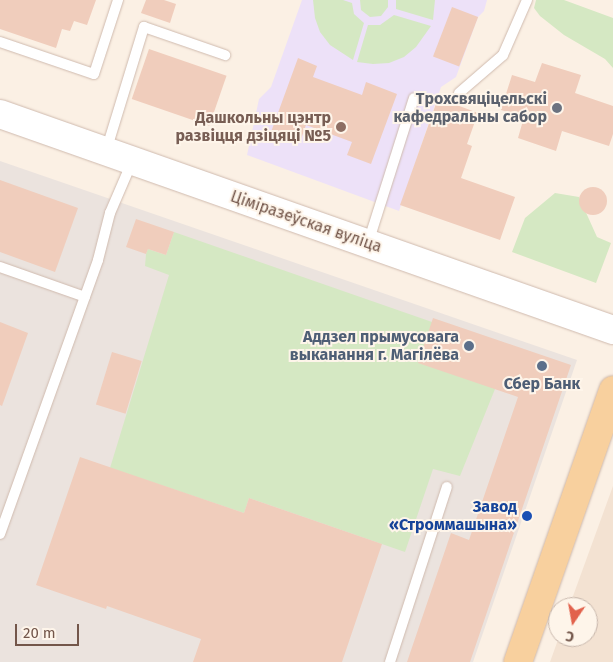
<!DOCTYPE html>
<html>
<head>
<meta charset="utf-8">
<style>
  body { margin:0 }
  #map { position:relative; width:613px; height:662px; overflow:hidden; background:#fbf0e4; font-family:"Fira Sans",sans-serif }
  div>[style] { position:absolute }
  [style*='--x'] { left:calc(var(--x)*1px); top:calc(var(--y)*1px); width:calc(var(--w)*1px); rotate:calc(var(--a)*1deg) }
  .residential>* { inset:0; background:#f3e2d2 }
  .industrial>* { inset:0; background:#ebe3de }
  .education>* { inset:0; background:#ede1f8 }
  .green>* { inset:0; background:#d5e8c3 }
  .building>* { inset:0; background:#f0cdbc; transform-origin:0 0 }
  .round { border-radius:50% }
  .roads { filter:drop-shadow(0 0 1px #cfbaae) drop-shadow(0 0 1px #cfbaae) }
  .service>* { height:10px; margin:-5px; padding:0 5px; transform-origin:5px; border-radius:5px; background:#fff }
  .secondary>* { height:28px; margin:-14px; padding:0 14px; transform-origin:14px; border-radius:14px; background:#fff }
  .primary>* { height:28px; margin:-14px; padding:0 14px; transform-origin:14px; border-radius:14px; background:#f8d09e }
  .dots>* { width:14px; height:14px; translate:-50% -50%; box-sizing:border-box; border:2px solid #fef5ea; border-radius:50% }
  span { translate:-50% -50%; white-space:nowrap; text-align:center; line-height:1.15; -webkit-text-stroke:4px #fef5ea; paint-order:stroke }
  .worship-label { font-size:16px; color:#5b616d; font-weight:700 }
  .right { translate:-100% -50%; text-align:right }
  .education-label { font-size:16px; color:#785e54; font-weight:700 }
  .street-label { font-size:16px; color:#73564a }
  .service-label { font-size:16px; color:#4e5e75; font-weight:700 }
  .transit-label { font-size:16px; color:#164399; font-weight:700 }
  .north { position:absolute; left:548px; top:597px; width:50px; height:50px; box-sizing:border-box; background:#fef5ea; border:1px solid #c6b5aa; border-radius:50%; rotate:192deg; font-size:14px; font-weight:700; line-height:20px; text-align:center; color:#73564a }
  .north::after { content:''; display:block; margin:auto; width:18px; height:22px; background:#e2624c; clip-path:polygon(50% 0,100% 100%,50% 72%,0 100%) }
  .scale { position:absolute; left:15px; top:624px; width:64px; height:22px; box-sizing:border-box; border:2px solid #73564a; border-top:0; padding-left:6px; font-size:15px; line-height:18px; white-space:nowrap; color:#73564a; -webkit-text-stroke:4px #fef5ea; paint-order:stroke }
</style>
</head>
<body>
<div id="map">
  <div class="residential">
    <i style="clip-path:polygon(613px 486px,613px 662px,550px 662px,559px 637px,588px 637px,588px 607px,569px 607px)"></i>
  </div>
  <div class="industrial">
    <i style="clip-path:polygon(0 161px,577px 360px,473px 662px,0 662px)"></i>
  </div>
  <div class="education">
    <i style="clip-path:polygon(302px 0,487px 0,484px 11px,478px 17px,456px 77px,441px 87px,399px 211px,247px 155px,259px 99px,271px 87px)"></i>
  </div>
  <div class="green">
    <i style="clip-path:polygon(313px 0,343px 0,352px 3px,354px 14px,364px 23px,353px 60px,330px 45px,320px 32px,315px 18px)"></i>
    <i style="clip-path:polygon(360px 0,388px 0,388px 7px,381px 16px,370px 17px,361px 10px)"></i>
    <i style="clip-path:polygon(396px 0,435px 0,433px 20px,396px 9px)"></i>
    <i style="clip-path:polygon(536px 0,564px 0,613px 18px,613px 68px,605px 59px,564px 35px,540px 16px,534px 8px)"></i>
    <i style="clip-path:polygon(394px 15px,431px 26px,416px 47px,404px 57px,389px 63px,373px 64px,357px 62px,368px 25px,380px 25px)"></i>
    <i style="clip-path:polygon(555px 193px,579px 197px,597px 237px,611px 243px,596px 283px,512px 252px,525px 218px)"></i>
    <i style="clip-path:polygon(174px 232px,432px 322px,495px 389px,460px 476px,433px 469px,405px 552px,249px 498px,244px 513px,110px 468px,169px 275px,145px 266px,146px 254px,148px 249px,166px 255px)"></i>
  </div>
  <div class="building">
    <i style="clip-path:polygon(0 0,96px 0,87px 25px,74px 21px,70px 31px,62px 29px,56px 48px,0 29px)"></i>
    <i style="clip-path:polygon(146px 0,164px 0,176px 4px,170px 23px,141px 13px)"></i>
    <i style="left:452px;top:7px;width:28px;height:53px;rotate:21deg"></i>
    <i style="left:149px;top:49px;width:82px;height:53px;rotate:19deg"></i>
    <i style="clip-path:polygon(298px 58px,317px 66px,313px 77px,362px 95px,366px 82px,397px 94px,371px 164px,347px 155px,352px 142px,306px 125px,300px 142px,271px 132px)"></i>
    <i style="clip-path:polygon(542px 63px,581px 75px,575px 93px,613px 106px,613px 134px,609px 146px,562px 131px,556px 151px,518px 138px,524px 117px,501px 110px,512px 75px,535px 82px)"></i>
    <i style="clip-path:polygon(438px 98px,478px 113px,467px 144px,472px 146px,461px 178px,515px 197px,500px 240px,400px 205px)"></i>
    <i style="clip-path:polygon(0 180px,78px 208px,55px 272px,0 252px)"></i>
    <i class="round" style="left:579px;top:187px;width:28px;height:28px"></i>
    <i style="clip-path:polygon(136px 219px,174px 232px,166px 255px,148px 249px,146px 254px,126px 247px)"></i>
    <i style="clip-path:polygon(433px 318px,571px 365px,470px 662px,407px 662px,451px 533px,469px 540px,518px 397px,418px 363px)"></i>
    <i style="clip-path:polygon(0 322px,28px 333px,2px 406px,0 405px)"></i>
    <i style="left:112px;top:352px;width:31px;height:55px;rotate:17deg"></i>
    <i style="clip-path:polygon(80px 457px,244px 513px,249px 498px,382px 544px,342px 662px,193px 662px,201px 639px,107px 606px,106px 609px,36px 585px)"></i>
  </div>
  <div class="roads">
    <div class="service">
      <i style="--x:0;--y:42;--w:99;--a:18.8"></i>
      <i style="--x:94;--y:74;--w:78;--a:-72"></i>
      <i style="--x:459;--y:93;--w:58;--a:-40.8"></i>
      <i style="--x:503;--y:55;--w:60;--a:-66.4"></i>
      <i style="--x:106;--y:151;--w:130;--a:-73"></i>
      <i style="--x:144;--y:27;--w:86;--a:19.1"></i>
      <i style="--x:368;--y:243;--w:152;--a:-72.4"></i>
      <i style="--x:0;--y:267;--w:90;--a:19.4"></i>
      <i style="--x:0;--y:534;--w:291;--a:-70.3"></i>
      <i style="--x:98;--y:260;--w:49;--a:-75.7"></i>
      <i style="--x:110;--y:213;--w:56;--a:-66.7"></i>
      <i style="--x:390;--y:662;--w:184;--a:-72"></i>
    </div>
    <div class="secondary">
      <i style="--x:0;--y:114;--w:650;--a:19.41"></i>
    </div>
    <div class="primary">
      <i style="--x:518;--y:662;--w:288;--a:-70.7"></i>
    </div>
  </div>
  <div class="dots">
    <i style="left:557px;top:108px;background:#6b7280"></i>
    <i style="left:341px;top:127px;background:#8d6e63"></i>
    <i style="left:469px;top:346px;background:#5c6f8a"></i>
    <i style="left:542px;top:366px;background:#5c6f8a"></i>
    <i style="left:527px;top:516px;background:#1a4fb4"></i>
  </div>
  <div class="worship-label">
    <span class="right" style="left:547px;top:108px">Трохсвяціцельскі<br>кафедральны сабор</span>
  </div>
  <div class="education-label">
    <span class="right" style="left:331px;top:127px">Дашкольны цэнтр<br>развіцця дзіцяці №5</span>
  </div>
  <div class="street-label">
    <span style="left:306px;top:222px;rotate:19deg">Ціміразеўская вуліца</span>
  </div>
  <div class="service-label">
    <span class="right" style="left:459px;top:346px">Аддзел прымусовага<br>выканання г. Магілёва</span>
    <span style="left:542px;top:384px">Сбер Банк</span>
  </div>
  <div class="transit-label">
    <span class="right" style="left:517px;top:516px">Завод<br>«Строммашына»</span>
  </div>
  <div class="north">С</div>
  <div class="scale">20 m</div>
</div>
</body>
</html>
